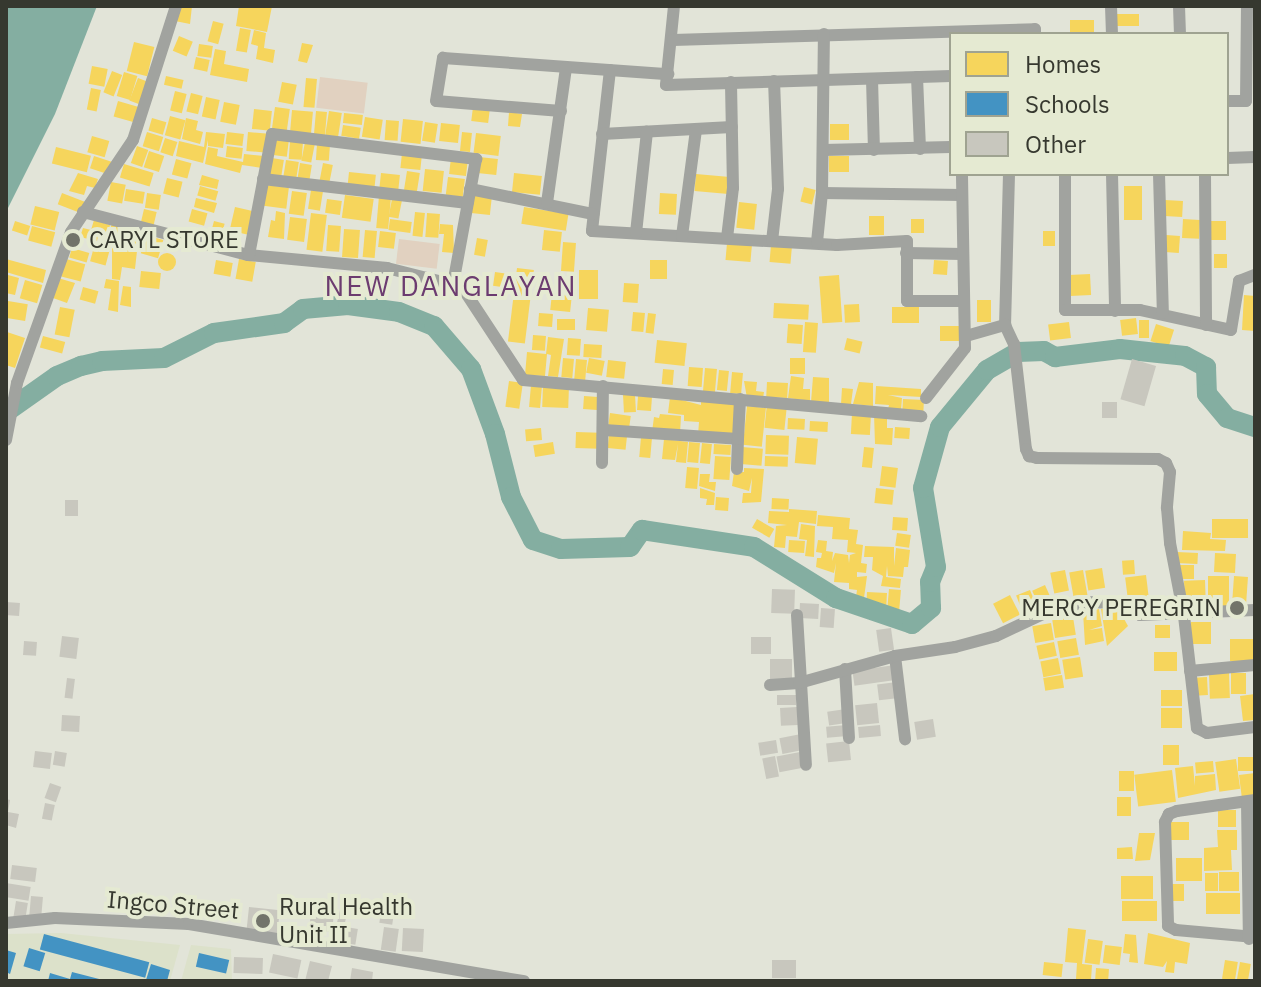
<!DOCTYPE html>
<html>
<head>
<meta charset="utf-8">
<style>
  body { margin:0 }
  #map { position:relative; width:1261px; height:987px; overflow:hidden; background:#e2e4d8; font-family:"IBM Plex Sans",sans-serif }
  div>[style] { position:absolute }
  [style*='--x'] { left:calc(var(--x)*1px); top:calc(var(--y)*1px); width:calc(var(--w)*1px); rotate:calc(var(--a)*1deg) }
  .built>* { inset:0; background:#dce1ca }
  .green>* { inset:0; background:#e1d1c0; transform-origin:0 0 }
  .water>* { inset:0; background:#84aea1 }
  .homes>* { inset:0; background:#f6d55c; transform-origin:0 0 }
  .round { border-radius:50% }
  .schools>* { inset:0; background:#4393c3; transform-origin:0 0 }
  .river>* { height:20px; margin:-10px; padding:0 10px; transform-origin:10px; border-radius:10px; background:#84aea1 }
  .building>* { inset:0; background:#c8c7be; transform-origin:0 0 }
  .minor>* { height:12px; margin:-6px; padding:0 6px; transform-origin:6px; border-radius:6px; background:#a1a39f }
  .dots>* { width:22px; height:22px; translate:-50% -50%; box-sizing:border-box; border:4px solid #e5ead2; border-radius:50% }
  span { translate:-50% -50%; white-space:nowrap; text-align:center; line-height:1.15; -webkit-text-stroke:8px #e5ead2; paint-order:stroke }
  .poi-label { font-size:24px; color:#36382f }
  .left { translate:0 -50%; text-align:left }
  .right { translate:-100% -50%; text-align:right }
  .street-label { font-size:24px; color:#36382f }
  .quarter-label { font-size:28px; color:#6c3c70; letter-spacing:2px }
  .frame { position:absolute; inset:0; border:8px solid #36382f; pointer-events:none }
  .legend { position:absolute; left:949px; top:32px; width:280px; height:144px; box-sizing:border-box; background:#e5ead2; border:2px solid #9fa391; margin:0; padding:10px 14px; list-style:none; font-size:24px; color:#36382f }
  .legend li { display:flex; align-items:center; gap:16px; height:40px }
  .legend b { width:40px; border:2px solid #9fa391 }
</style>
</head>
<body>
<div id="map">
  <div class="built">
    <i style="clip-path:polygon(61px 933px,180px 945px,170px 981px,6px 981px,6px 934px)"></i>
    <i style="clip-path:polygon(191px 945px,231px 949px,232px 981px,181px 981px)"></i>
  </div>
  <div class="green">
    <i style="left:320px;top:77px;width:48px;height:31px;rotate:7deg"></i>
    <i style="left:399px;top:239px;width:41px;height:25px;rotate:7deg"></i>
  </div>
  <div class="water">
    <i style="clip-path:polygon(6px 6px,97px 6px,55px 114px,6px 212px)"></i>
  </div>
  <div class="homes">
    <i style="clip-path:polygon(180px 6px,192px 6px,190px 24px,175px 21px)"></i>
    <i style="clip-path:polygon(239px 6px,272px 6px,267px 32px,236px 26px)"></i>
    <i style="left:1139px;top:14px;width:12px;height:28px;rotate:90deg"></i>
    <i style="left:1094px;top:20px;width:14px;height:24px;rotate:90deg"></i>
    <i style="left:213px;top:21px;width:11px;height:21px;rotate:15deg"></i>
    <i style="left:240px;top:28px;width:11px;height:23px;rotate:10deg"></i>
    <i style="clip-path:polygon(254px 30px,266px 33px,264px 48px,275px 50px,273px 63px,256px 59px,258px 46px,251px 44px)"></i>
    <i style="left:179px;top:36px;width:15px;height:16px;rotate:23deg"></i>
    <i style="left:134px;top:42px;width:21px;height:30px;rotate:14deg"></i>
    <i style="clip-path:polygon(302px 43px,313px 45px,307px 63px,298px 61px)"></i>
    <i style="left:199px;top:44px;width:14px;height:12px;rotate:8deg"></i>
    <i style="clip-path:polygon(215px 49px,226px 51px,224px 64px,249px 69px,247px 82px,210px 75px)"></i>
    <i style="left:196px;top:57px;width:14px;height:12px;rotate:12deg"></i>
    <i style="left:92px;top:66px;width:16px;height:18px;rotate:11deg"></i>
    <i style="left:112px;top:71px;width:11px;height:23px;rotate:22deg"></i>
    <i style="left:124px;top:72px;width:14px;height:25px;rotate:17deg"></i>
    <i style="left:166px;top:76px;width:18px;height:9px;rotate:13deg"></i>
    <i style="left:138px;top:78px;width:14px;height:24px;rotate:21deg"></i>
    <i style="left:306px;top:78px;width:11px;height:29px;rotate:5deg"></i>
    <i style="left:282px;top:82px;width:15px;height:20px;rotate:11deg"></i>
    <i style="left:91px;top:88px;width:10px;height:22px;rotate:11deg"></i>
    <i style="left:175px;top:91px;width:12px;height:20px;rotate:14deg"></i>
    <i style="left:191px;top:93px;width:12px;height:19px;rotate:14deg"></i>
    <i style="left:206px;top:97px;width:14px;height:20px;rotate:12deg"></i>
    <i style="left:118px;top:101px;width:25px;height:16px;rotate:16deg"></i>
    <i style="left:224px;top:102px;width:16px;height:20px;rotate:11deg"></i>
    <i style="left:275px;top:107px;width:15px;height:25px;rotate:8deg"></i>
    <i style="left:473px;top:107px;width:17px;height:14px;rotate:7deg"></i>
    <i style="left:254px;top:109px;width:18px;height:20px;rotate:6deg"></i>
    <i style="left:292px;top:110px;width:21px;height:22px;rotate:5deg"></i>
    <i style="left:316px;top:111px;width:11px;height:24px;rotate:5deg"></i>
    <i style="left:329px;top:111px;width:13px;height:24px;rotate:9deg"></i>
    <i style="clip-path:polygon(509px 112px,522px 114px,520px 127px,508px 126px)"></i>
    <i style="left:344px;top:113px;width:19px;height:10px;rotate:6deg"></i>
    <i style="left:170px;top:116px;width:16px;height:20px;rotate:15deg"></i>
    <i style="left:365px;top:117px;width:18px;height:20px;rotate:9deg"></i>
    <i style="left:152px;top:118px;width:15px;height:13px;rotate:16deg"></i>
    <i style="clip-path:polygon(186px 118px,198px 121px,196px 130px,203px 132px,200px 144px,182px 139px)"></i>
    <i style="left:403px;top:119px;width:20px;height:23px;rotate:6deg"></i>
    <i style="left:386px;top:120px;width:13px;height:20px;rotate:4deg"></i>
    <i style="left:425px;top:122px;width:13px;height:19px;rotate:9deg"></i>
    <i style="left:441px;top:123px;width:19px;height:18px;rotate:6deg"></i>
    <i style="left:830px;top:124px;width:19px;height:16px"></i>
    <i style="left:343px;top:125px;width:18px;height:11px;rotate:9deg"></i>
    <i style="left:147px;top:132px;width:17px;height:15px;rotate:17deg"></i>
    <i style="clip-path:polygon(206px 132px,225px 134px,223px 148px,208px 146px,208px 140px,203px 163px,176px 156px,179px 141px,204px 147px)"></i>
    <i style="left:227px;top:132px;width:17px;height:12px;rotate:7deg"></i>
    <i style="left:248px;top:132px;width:21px;height:19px;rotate:5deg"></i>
    <i style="left:462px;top:132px;width:10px;height:19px;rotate:6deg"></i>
    <i style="left:476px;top:133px;width:25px;height:20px;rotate:7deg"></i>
    <i style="left:92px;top:136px;width:18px;height:17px;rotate:16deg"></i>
    <i style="left:165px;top:138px;width:13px;height:15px;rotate:18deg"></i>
    <i style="left:273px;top:138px;width:16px;height:17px;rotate:7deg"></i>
    <i style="left:290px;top:141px;width:13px;height:18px;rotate:4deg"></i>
    <i style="left:305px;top:142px;width:10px;height:19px;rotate:11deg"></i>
    <i style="left:317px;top:144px;width:13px;height:16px;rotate:4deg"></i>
    <i style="left:137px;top:146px;width:12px;height:18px;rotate:20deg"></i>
    <i style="left:227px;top:146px;width:16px;height:11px;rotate:7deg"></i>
    <i style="left:56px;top:147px;width:36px;height:17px;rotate:14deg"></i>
    <i style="clip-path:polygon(208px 147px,218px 149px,217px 156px,243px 162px,244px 154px,264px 156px,262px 168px,242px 165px,240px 173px,205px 164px)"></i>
    <i style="left:149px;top:151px;width:16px;height:17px;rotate:18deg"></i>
    <i style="left:402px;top:153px;width:20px;height:15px;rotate:6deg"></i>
    <i style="left:94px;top:156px;width:20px;height:13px;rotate:18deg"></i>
    <i style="left:829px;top:156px;width:20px;height:16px"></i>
    <i style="left:479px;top:157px;width:19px;height:16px;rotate:6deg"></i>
    <i style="left:272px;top:158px;width:12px;height:20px;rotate:9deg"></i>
    <i style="left:451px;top:158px;width:17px;height:16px;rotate:7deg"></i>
    <i style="left:176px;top:159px;width:16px;height:16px;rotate:15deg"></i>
    <i style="left:286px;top:160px;width:13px;height:22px;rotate:9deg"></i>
    <i style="left:300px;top:163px;width:12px;height:18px;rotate:9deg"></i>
    <i style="left:323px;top:163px;width:10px;height:19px;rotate:11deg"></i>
    <i style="left:124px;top:164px;width:31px;height:14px;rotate:17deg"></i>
    <i style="left:425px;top:169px;width:19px;height:22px;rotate:6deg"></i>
    <i style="left:407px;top:171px;width:13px;height:19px;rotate:9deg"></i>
    <i style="left:349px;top:172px;width:27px;height:13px;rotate:6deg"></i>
    <i style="clip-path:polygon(78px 173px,98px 179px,95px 188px,87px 186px,84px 195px,69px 191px)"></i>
    <i style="left:381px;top:173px;width:19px;height:15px;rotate:6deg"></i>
    <i style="left:514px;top:173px;width:28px;height:19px;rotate:6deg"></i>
    <i style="left:696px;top:174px;width:34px;height:17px;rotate:5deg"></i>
    <i style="clip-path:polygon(202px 175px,219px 180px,217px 189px,199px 185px)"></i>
    <i style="left:448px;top:177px;width:17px;height:18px;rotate:7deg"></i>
    <i style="left:167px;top:178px;width:16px;height:16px;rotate:14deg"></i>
    <i style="left:111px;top:182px;width:15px;height:19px;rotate:11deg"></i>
    <i style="left:266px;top:185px;width:23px;height:21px;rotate:7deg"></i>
    <i style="left:200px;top:186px;width:19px;height:10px;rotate:16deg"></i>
    <i style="left:1124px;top:186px;width:18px;height:34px"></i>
    <i style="left:804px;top:187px;width:12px;height:15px;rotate:14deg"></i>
    <i style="left:126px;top:189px;width:19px;height:12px;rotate:9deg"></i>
    <i style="left:311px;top:190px;width:12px;height:19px;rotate:9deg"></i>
    <i style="left:292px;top:191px;width:15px;height:23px;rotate:8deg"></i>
    <i style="left:62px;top:193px;width:25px;height:12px;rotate:21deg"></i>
    <i style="left:147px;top:193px;width:14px;height:15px;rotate:8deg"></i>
    <i style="left:660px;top:193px;width:17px;height:21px;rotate:3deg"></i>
    <i style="left:473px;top:194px;width:19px;height:19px;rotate:6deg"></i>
    <i style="left:345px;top:195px;width:29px;height:23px;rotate:8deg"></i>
    <i style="left:379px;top:196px;width:12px;height:32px;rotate:5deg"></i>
    <i style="clip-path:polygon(196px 198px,217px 203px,214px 213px,194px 207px)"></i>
    <i style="left:327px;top:199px;width:15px;height:14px;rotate:8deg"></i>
    <i style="left:392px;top:199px;width:10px;height:18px;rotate:11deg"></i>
    <i style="left:1165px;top:200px;width:18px;height:16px;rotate:3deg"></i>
    <i style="left:739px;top:202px;width:18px;height:26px;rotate:6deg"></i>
    <i style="left:35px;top:206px;width:25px;height:19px;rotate:14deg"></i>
    <i style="left:235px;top:207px;width:18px;height:24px;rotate:13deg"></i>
    <i style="left:524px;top:207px;width:45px;height:17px;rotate:9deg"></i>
    <i style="left:144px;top:209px;width:13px;height:16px;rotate:13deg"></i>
    <i style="left:192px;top:209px;width:16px;height:13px;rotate:15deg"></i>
    <i style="clip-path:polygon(276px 211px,285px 213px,284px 239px,268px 237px,271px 220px,275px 221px)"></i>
    <i style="left:415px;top:212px;width:10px;height:24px;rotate:6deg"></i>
    <i style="left:311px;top:213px;width:16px;height:37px;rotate:7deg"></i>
    <i style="left:427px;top:213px;width:13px;height:24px;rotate:4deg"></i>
    <i style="left:869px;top:216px;width:15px;height:19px"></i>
    <i style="left:290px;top:217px;width:17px;height:23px;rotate:7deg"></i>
    <i style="left:390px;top:219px;width:22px;height:11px;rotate:8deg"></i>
    <i style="left:911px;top:219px;width:13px;height:14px"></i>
    <i style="left:1183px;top:219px;width:17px;height:19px;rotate:3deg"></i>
    <i style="clip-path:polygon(94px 220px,110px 225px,108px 234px,99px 231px,97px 241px,80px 237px,83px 228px,91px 230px)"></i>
    <i style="left:15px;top:221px;width:16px;height:10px;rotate:18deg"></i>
    <i style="left:214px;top:221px;width:11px;height:18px;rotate:15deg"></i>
    <i style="left:1208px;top:221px;width:18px;height:19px"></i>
    <i style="left:112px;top:223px;width:15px;height:21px;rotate:16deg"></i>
    <i style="clip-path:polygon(440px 224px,453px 225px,454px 253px,442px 252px,444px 234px,439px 234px)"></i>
    <i style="left:328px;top:225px;width:13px;height:26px;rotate:4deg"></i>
    <i style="left:32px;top:226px;width:24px;height:15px;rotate:15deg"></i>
    <i style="left:344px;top:229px;width:16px;height:28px;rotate:4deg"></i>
    <i style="left:127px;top:230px;width:16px;height:15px;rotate:14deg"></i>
    <i style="left:365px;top:230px;width:12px;height:27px;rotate:5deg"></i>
    <i style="left:544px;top:230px;width:18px;height:20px;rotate:6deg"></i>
    <i style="left:380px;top:231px;width:16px;height:16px;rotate:7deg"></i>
    <i style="left:1043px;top:231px;width:12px;height:15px"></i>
    <i style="left:146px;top:235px;width:18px;height:19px;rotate:16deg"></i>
    <i style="left:1166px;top:235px;width:14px;height:17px;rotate:4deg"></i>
    <i style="left:477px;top:238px;width:11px;height:17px;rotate:10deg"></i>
    <i style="left:563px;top:242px;width:13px;height:29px;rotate:4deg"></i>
    <i style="left:95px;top:243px;width:16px;height:19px;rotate:15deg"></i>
    <i style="left:727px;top:243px;width:25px;height:17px;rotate:5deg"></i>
    <i style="left:771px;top:245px;width:21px;height:17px;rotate:5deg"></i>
    <i style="left:72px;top:248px;width:18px;height:10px;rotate:16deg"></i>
    <i style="clip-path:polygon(112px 248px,137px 251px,135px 269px,122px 267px,120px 280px,112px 279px)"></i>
    <i class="round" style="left:158px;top:253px;width:18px;height:18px"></i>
    <i style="left:1214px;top:254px;width:13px;height:14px"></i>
    <i style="clip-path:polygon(6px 259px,46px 270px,43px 283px,6px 272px)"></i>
    <i style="left:66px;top:259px;width:20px;height:18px;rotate:15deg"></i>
    <i style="left:239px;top:259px;width:17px;height:20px;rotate:10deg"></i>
    <i style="left:216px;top:260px;width:17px;height:14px;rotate:10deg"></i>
    <i style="left:650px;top:260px;width:17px;height:19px"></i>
    <i style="left:934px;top:260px;width:14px;height:14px;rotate:4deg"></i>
    <i style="left:517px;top:268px;width:17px;height:74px;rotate:7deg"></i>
    <i style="left:579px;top:270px;width:19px;height:29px"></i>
    <i style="left:141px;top:271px;width:20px;height:16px;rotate:6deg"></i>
    <i style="left:495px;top:272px;width:14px;height:14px;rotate:8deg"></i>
    <i style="left:1090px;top:274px;width:21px;height:21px;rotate:87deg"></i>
    <i style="clip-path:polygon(8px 275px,19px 278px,15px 295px,6px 293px)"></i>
    <i style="left:839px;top:275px;width:47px;height:20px;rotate:86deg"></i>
    <i style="clip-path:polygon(58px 278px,75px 283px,67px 303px,53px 298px)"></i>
    <i style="clip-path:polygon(106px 279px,119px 281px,118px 312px,108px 310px,111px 289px,104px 288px)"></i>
    <i style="left:25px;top:280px;width:18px;height:19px;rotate:16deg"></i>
    <i style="left:624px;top:283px;width:15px;height:19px;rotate:4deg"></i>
    <i style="clip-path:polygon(123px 286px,131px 287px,131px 307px,120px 305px)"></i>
    <i style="left:83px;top:287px;width:16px;height:13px;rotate:15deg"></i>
    <i style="left:552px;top:293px;width:20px;height:17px;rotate:6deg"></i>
    <i style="clip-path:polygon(1244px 295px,1255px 296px,1255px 331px,1242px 330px)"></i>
    <i style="left:977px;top:300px;width:14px;height:22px"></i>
    <i style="left:8px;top:301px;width:20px;height:17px;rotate:9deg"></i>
    <i style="left:774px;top:303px;width:35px;height:15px;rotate:3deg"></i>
    <i style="left:859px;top:304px;width:18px;height:15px;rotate:87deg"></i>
    <i style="left:60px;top:307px;width:15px;height:28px;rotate:11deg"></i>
    <i style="left:892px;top:307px;width:27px;height:16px"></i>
    <i style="left:588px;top:308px;width:21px;height:22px;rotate:5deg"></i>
    <i style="left:633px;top:312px;width:12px;height:19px;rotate:5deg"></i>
    <i style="left:539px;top:313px;width:14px;height:13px;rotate:4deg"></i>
    <i style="left:648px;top:313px;width:8px;height:20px;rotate:7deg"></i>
    <i style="left:1136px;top:318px;width:16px;height:16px;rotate:83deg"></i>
    <i style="left:557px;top:319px;width:18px;height:11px"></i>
    <i style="left:1139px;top:320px;width:10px;height:18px"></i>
    <i style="left:805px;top:322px;width:13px;height:30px;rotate:4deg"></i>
    <i style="left:1069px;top:322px;width:16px;height:21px;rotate:83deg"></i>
    <i style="left:788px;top:324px;width:15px;height:19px;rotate:4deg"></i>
    <i style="left:1156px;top:324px;width:19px;height:18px;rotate:18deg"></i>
    <i style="left:961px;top:326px;width:15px;height:21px;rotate:90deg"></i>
    <i style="clip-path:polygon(7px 332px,25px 338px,15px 368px,6px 365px)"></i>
    <i style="left:533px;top:335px;width:13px;height:15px;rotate:4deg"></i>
    <i style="left:43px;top:336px;width:23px;height:12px;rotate:15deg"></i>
    <i style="clip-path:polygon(548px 337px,564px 339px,558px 377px,548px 376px,551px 355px,547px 354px,545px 376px,525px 375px,527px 352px,546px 354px)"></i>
    <i style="left:568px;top:338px;width:13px;height:17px;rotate:4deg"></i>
    <i style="left:847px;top:338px;width:16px;height:12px;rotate:14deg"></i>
    <i style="left:657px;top:340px;width:30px;height:23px;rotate:6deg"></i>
    <i style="left:584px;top:344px;width:18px;height:13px;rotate:3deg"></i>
    <i style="left:563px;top:358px;width:11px;height:19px;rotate:5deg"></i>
    <i style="left:589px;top:358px;width:16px;height:15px;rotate:11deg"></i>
    <i style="left:790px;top:358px;width:15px;height:16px"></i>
    <i style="left:576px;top:359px;width:11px;height:20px;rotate:5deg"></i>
    <i style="left:608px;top:360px;width:18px;height:17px;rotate:6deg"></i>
    <i style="left:689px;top:367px;width:14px;height:19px;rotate:4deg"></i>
    <i style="left:705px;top:368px;width:12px;height:23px;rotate:5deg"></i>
    <i style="left:663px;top:369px;width:11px;height:15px;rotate:5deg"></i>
    <i style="left:719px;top:370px;width:10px;height:20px;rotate:6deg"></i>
    <i style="left:732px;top:372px;width:11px;height:21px;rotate:5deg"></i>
    <i style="clip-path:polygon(791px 376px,804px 378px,803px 389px,810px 389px,810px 401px,788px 398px)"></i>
    <i style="clip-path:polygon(813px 377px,829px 378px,829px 404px,811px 402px)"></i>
    <i style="left:509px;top:381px;width:14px;height:26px;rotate:8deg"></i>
    <i style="clip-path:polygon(744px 381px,757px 382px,756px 391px,764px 392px,763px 398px,747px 398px)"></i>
    <i style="left:767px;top:382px;width:21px;height:15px;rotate:3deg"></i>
    <i style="clip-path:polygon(859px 382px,873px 383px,873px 406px,853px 404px)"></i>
    <i style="left:531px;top:385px;width:11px;height:22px;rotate:5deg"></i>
    <i style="left:543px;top:385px;width:26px;height:22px;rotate:2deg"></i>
    <i style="clip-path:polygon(876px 386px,921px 389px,921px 397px,888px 395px,902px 398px,901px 410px,888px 409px,889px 405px,875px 404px)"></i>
    <i style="clip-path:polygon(842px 388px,853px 389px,851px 404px,841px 404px)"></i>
    <i style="left:635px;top:394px;width:18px;height:12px;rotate:87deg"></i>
    <i style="left:584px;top:396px;width:14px;height:13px;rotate:4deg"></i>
    <i style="left:638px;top:396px;width:14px;height:14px;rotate:4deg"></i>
    <i style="clip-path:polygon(670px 397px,701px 405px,701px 399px,738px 401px,736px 437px,698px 435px,699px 422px,684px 421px,684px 415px,668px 413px)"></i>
    <i style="left:903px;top:399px;width:21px;height:11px;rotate:3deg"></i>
    <i style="left:767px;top:404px;width:20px;height:24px;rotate:6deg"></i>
    <i style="left:747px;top:406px;width:19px;height:39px;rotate:6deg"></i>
    <i style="left:610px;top:413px;width:21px;height:13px;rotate:8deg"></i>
    <i style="left:852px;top:413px;width:19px;height:21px;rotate:3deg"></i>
    <i style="clip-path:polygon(660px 414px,681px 416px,680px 434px,652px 432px,654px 417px,659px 418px)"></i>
    <i style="clip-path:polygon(874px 414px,887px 415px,887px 428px,893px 428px,892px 445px,875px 444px)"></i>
    <i style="left:788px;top:418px;width:17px;height:11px;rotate:3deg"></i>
    <i style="left:810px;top:421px;width:18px;height:10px;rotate:3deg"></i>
    <i style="left:895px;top:427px;width:15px;height:11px;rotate:4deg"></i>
    <i style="left:541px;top:428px;width:12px;height:16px;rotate:85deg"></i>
    <i style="left:576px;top:432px;width:23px;height:16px;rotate:2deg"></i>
    <i style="left:609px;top:435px;width:18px;height:13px;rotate:6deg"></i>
    <i style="left:766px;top:435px;width:23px;height:19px;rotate:2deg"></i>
    <i style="left:641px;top:437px;width:11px;height:20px;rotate:5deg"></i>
    <i style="left:797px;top:437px;width:21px;height:26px;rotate:5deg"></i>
    <i style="clip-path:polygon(664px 439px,688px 442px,686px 463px,676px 462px,678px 444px,675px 460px,662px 459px)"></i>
    <i style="left:553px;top:442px;width:12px;height:20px;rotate:81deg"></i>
    <i style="left:689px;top:442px;width:11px;height:20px;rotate:5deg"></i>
    <i style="left:702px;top:443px;width:10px;height:20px;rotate:6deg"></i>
    <i style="left:714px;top:444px;width:17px;height:10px;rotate:3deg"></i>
    <i style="left:742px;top:447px;width:21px;height:17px;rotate:5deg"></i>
    <i style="left:864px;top:447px;width:10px;height:20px;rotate:6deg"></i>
    <i style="left:715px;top:456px;width:16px;height:23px;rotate:4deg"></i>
    <i style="left:765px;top:456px;width:23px;height:10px;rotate:2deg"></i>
    <i style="left:882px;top:466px;width:16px;height:20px;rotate:7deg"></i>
    <i style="left:687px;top:467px;width:12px;height:21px;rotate:5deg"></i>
    <i style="clip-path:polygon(744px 468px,764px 469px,761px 502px,742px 503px,743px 493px,751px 493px,752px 478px,749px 491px,732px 486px,734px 472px,744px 472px)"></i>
    <i style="clip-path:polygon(700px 474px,710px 474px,709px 482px,716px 482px,715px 491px,699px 486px)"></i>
    <i style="clip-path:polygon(700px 488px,715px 493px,714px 505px,706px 505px,707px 499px,700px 498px)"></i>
    <i style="left:876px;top:488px;width:18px;height:15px;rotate:6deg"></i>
    <i style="left:716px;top:497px;width:13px;height:13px;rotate:4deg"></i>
    <i style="left:772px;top:498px;width:17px;height:11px;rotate:3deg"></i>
    <i style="clip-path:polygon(789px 509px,817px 511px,816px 524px,799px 522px,797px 537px,786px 536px,785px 548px,774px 547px,776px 526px,787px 525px,768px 523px,769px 511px,789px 512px)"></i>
    <i style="clip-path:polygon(818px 515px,850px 518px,849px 529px,858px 530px,856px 544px,863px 545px,861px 563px,867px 564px,866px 573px,857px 572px,857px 577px,867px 576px,864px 598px,856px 597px,857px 590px,849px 589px,849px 583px,834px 582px,836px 563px,834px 573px,816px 567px,817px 558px,821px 558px,822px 553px,816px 552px,818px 540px,827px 541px,826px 551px,833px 552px,832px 561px,835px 553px,848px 555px,849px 563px,850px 555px,856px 553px,847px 552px,848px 540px,832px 539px,833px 527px,817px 526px)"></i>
    <i style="left:893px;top:517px;width:15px;height:13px;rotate:4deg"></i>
    <i style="left:757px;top:519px;width:20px;height:10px;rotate:30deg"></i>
    <i style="left:1212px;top:519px;width:36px;height:19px"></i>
    <i style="clip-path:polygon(801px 524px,815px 526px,814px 557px,805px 556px,807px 540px,799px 539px)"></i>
    <i style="clip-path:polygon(1183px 531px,1211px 533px,1210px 539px,1226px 540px,1225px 551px,1182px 550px)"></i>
    <i style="left:897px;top:533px;width:14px;height:13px;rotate:8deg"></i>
    <i style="left:789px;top:540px;width:16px;height:12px;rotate:4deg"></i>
    <i style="clip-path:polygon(865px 546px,894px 547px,894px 566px,896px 548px,910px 550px,908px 567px,904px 567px,903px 577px,888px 576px,887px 566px,886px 577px,901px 579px,900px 588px,881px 586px,883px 576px,872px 570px,873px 557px,864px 557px)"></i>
    <i style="left:1177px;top:552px;width:21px;height:11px;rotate:3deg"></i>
    <i style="left:1215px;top:553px;width:21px;height:19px;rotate:3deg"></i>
    <i style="left:1134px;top:560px;width:14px;height:12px;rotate:86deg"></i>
    <i style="left:1179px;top:565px;width:15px;height:14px"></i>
    <i style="left:1102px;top:568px;width:20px;height:17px;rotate:81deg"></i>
    <i style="left:1065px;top:570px;width:21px;height:15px;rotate:79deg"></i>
    <i style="left:1083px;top:570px;width:28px;height:14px;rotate:80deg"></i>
    <i style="left:1146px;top:575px;width:26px;height:21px;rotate:83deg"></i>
    <i style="left:1229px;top:576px;width:30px;height:21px;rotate:90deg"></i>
    <i style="left:1234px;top:576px;width:14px;height:27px;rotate:4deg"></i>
    <i style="left:1205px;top:580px;width:27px;height:21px;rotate:88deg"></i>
    <i style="left:1045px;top:585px;width:20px;height:14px;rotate:66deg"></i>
    <i style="left:889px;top:589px;width:12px;height:23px;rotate:5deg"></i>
    <i style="left:1030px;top:590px;width:24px;height:15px;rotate:68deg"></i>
    <i style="left:867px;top:592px;width:20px;height:12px;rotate:3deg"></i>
    <i style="left:1010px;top:595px;width:22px;height:19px;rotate:63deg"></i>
    <i style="clip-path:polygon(1118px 608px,1128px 626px,1107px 646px,1101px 609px)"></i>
    <i style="clip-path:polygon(1099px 609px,1102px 626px,1089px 630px,1102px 628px,1104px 641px,1085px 645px,1083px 612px)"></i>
    <i style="left:1073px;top:617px;width:18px;height:21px;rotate:81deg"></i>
    <i style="left:1191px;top:622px;width:20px;height:22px"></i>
    <i style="left:1051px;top:623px;width:17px;height:19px;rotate:80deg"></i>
    <i style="left:1155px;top:625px;width:15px;height:13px"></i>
    <i style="left:1076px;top:638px;width:17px;height:19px;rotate:80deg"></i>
    <i style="left:1230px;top:639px;width:25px;height:22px"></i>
    <i style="left:1054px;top:642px;width:14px;height:18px;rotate:78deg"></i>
    <i style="left:1177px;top:652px;width:19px;height:23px;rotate:90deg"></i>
    <i style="left:1080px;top:657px;width:20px;height:18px;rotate:81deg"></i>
    <i style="left:1058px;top:658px;width:16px;height:18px;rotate:79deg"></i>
    <i style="left:1229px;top:673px;width:25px;height:20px;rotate:88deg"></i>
    <i style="left:1231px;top:673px;width:15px;height:21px"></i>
    <i style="left:1062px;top:675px;width:13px;height:19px;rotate:81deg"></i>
    <i style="left:1207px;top:677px;width:18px;height:13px;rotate:87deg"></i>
    <i style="left:1182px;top:690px;width:16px;height:21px;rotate:90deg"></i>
    <i style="clip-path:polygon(1255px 694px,1255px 720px,1243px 721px,1240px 696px)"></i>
    <i style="left:1161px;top:708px;width:21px;height:20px"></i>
    <i style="left:1179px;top:745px;width:20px;height:16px;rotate:90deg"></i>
    <i style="left:1255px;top:757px;width:14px;height:17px;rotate:90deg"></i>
    <i style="left:1236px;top:759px;width:30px;height:21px;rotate:82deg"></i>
    <i style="left:1213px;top:761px;width:11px;height:18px;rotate:85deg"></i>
    <i style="clip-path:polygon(1193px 766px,1195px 786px,1195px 776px,1215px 774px,1216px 790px,1178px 798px,1175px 768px)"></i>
    <i style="left:1172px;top:770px;width:32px;height:38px;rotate:83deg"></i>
    <i style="left:1119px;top:771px;width:15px;height:20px"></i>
    <i style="clip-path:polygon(1255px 773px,1255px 797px,1242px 799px,1239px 775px)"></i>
    <i style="left:1117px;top:797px;width:14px;height:19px"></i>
    <i style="left:1236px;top:810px;width:17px;height:18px;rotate:90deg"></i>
    <i style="left:1170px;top:822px;width:19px;height:18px"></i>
    <i style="clip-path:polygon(1217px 830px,1237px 830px,1237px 850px,1231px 850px,1232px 870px,1204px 871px,1204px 848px,1218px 847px)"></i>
    <i style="clip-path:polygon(1139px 833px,1155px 833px,1150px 860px,1135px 861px)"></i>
    <i style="clip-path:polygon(1132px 847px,1133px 859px,1117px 859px,1117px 848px)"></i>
    <i style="left:1176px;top:858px;width:26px;height:23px"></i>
    <i style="left:1219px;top:872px;width:20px;height:19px"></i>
    <i style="left:1205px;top:873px;width:13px;height:18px"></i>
    <i style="left:1153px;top:876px;width:23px;height:32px;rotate:90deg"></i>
    <i style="left:1168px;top:884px;width:16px;height:17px"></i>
    <i style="left:1206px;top:893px;width:34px;height:21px"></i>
    <i style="left:1122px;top:901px;width:35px;height:20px"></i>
    <i style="clip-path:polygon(1068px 928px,1086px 930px,1082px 964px,1092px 965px,1091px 980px,1076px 979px,1077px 963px,1065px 962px)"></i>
    <i style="clip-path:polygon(1148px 933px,1190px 943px,1187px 964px,1175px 962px,1174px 973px,1165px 972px,1167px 961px,1163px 967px,1144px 964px)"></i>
    <i style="clip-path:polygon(1125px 934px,1136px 935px,1138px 963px,1129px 962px,1130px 954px,1123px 953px)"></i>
    <i style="left:1088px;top:939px;width:15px;height:24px;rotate:8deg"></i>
    <i style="left:1105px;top:945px;width:17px;height:18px;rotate:7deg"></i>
    <i style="left:1225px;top:960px;width:13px;height:19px;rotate:9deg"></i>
    <i style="left:1044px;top:962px;width:19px;height:13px;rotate:6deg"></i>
    <i style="left:1240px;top:962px;width:11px;height:18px;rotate:10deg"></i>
    <i style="left:1096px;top:968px;width:13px;height:12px;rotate:4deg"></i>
  </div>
  <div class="schools">
    <i style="left:44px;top:934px;width:109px;height:16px;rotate:15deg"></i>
    <i style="left:29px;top:948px;width:17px;height:19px;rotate:17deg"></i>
    <i style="clip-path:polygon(6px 950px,16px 953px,10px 974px,6px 972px)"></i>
    <i style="left:199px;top:953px;width:31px;height:14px;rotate:13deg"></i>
    <i style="clip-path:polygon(151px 964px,170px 970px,167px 981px,146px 980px)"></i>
    <i style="clip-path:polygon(72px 972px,103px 980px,103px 981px,48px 981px,50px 973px,70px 979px)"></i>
  </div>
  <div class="river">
    <i style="--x:6;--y:412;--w:62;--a:-35.2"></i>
    <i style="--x:57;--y:376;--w:26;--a:-23"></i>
    <i style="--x:81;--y:366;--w:22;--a:-13"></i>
    <i style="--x:102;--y:361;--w:62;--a:-2.8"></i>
    <i style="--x:164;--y:358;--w:56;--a:-26.6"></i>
    <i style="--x:214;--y:333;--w:71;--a:-8.1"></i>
    <i style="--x:284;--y:323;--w:24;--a:-36"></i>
    <i style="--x:303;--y:309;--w:45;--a:-5.1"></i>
    <i style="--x:348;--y:305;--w:51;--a:7.8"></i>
    <i style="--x:399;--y:312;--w:38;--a:22"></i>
    <i style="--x:434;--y:326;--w:57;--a:49.3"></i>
    <i style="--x:471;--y:369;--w:69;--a:69.7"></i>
    <i style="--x:495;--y:434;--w:65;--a:75.7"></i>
    <i style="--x:511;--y:497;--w:48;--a:62.9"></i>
    <i style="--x:533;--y:540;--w:29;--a:18"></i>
    <i style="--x:561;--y:549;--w:69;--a:-1.7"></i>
    <i style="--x:630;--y:547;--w:21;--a:-55"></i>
    <i style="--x:642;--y:530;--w:113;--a:8.6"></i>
    <i style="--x:754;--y:547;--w:97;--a:31.9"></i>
    <i style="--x:836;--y:598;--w:80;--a:18.9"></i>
    <i style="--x:912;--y:624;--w:25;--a:-40"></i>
    <i style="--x:931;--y:608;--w:26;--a:-92"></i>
    <i style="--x:930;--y:582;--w:16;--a:-68"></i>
    <i style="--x:936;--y:567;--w:80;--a:-99.3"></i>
    <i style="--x:923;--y:488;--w:63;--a:-74.4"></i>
    <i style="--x:940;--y:427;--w:74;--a:-50.5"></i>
    <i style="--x:987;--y:370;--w:36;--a:-30"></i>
    <i style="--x:1018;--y:352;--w:26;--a:-2"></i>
    <i style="--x:1044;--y:351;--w:13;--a:29"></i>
    <i style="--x:1055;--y:357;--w:65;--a:-7"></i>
    <i style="--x:1120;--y:349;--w:65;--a:6.1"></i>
    <i style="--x:1185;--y:356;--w:24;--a:28"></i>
    <i style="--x:1206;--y:367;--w:27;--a:88"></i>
    <i style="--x:1207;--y:394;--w:31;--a:50"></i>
    <i style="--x:1227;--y:418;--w:29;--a:18"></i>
  </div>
  <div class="building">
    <i style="left:1132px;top:359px;width:25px;height:42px;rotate:16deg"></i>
    <i style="left:1102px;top:402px;width:15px;height:16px"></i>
    <i style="left:65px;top:500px;width:13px;height:16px"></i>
    <i style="left:772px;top:589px;width:23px;height:24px;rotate:2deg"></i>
    <i style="left:6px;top:602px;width:14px;height:13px;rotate:4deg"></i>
    <i style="left:800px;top:603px;width:19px;height:15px;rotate:3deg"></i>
    <i style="left:821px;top:608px;width:14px;height:19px;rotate:4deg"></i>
    <i style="left:891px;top:628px;width:22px;height:15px;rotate:82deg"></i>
    <i style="left:62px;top:636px;width:17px;height:21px;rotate:7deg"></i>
    <i style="left:751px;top:637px;width:20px;height:17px"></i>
    <i style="left:24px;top:641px;width:13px;height:14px;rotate:4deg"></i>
    <i style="left:770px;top:659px;width:22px;height:20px"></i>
    <i style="left:895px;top:665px;width:15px;height:43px;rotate:82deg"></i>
    <i style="left:67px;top:678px;width:8px;height:20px;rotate:7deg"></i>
    <i style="left:897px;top:682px;width:16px;height:20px;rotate:83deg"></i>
    <i style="left:796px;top:695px;width:10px;height:19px;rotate:90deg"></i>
    <i style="left:877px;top:703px;width:20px;height:22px;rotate:84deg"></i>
    <i style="left:797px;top:707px;width:18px;height:17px;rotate:87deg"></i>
    <i style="left:846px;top:709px;width:14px;height:19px;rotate:82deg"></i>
    <i style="left:62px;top:715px;width:18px;height:16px;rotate:3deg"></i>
    <i style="left:933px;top:719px;width:18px;height:19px;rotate:81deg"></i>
    <i style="left:847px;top:725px;width:11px;height:21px;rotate:85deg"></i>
    <i style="left:880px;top:725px;width:11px;height:22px;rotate:85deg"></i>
    <i style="left:801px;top:734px;width:16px;height:22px;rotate:79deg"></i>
    <i style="left:776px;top:740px;width:13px;height:18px;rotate:81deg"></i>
    <i style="left:849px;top:741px;width:19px;height:23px;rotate:84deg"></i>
    <i style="left:35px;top:751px;width:17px;height:16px;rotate:7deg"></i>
    <i style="left:55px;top:751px;width:12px;height:14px;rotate:9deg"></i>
    <i style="left:800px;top:752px;width:16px;height:24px;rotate:79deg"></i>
    <i style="left:775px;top:756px;width:21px;height:13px;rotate:79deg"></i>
    <i style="left:50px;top:783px;width:12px;height:16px;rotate:20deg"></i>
    <i style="clip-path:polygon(6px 799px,10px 800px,8px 812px,19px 814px,16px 828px,6px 825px)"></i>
    <i style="left:45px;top:803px;width:10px;height:16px;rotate:11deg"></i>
    <i style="left:12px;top:865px;width:25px;height:14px;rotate:7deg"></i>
    <i style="left:6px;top:883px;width:25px;height:14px;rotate:9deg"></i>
    <i style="left:31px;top:896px;width:12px;height:22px;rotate:5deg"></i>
    <i style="left:16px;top:901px;width:12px;height:17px;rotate:9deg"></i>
    <i style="clip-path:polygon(341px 906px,348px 907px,343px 933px,335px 931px)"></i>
    <i style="left:382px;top:906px;width:13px;height:17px;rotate:9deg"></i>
    <i style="left:249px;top:907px;width:31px;height:24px;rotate:6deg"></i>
    <i style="left:311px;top:910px;width:23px;height:20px;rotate:5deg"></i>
    <i style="left:346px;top:927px;width:12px;height:16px;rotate:9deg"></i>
    <i style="left:384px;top:927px;width:15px;height:23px;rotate:8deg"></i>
    <i style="left:403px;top:928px;width:21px;height:23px;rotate:3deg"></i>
    <i style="left:273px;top:954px;width:29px;height:19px;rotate:12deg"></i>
    <i style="left:234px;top:957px;width:29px;height:16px;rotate:2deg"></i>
    <i style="left:796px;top:960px;width:18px;height:24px;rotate:90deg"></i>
    <i style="clip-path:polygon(310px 961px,332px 966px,328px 981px,305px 981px)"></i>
    <i style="clip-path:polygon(352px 968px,373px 972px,372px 981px,350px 981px)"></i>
  </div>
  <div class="minor">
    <i style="--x:674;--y:6;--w:79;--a:95.8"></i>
    <i style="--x:666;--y:85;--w:285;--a:-1.8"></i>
    <i style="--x:1111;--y:6;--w:28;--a:88"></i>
    <i style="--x:1179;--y:6;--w:28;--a:88"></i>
    <i style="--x:673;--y:40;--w:362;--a:-1.7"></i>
    <i style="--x:1035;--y:29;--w:5;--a:90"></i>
    <i style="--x:610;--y:70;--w:162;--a:96.4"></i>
    <i style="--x:592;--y:231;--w:245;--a:3.3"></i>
    <i style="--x:837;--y:245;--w:70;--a:-3.3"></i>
    <i style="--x:907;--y:241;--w:60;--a:90"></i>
    <i style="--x:907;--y:301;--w:56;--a:0"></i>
    <i style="--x:917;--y:77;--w:72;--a:87.6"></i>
    <i style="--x:872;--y:79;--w:71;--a:88.4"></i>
    <i style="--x:1227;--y:101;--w:19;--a:0"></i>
    <i style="--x:1246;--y:101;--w:95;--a:-89.4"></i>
    <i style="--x:561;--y:111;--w:125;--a:-175.4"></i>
    <i style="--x:436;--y:101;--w:44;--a:-80.8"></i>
    <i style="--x:443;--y:58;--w:226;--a:4.1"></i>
    <i style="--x:602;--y:134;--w:130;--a:-3.1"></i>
    <i style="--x:823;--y:150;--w:128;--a:-1.3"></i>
    <i style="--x:1227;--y:158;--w:28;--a:-2"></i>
    <i style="--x:1009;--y:174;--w:151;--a:91.5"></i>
    <i style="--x:1005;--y:325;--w:21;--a:65"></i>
    <i style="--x:1014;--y:344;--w:106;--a:83.5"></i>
    <i style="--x:1026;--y:449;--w:8;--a:67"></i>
    <i style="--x:1029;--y:456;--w:8;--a:14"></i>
    <i style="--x:1037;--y:458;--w:121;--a:0.5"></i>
    <i style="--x:1158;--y:459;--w:9;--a:27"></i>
    <i style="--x:1166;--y:463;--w:10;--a:66"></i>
    <i style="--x:1170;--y:472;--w:36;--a:95"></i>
    <i style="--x:1167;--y:508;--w:35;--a:85"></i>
    <i style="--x:1170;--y:543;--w:74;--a:79.1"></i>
    <i style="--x:1184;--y:616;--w:113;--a:83.4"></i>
    <i style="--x:1197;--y:728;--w:11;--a:27"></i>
    <i style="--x:1207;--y:733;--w:48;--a:-7.1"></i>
    <i style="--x:1065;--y:174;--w:136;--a:90"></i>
    <i style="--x:1065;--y:310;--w:75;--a:0"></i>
    <i style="--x:1140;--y:310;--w:93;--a:12.4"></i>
    <i style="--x:1231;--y:330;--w:50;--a:-80.7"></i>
    <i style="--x:1239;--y:281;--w:17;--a:-21"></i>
    <i style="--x:1112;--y:174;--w:137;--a:88.7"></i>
    <i style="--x:1159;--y:174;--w:139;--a:88.4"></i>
    <i style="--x:1205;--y:174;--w:151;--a:89.6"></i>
    <i style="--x:263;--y:179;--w:206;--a:6.7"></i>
    <i style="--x:470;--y:189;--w:126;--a:11.5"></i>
    <i style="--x:822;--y:193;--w:140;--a:0.8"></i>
    <i style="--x:547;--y:203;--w:137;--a:-82"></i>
    <i style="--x:83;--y:212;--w:171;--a:14.6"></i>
    <i style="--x:248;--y:255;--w:140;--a:5.3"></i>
    <i style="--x:387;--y:268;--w:77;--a:14.2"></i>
    <i style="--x:462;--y:287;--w:111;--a:56.7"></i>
    <i style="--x:523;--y:380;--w:400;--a:5.2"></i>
    <i style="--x:636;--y:233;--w:102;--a:-83.8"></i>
    <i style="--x:682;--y:236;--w:107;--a:-82.5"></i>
    <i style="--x:727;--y:238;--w:50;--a:-83.2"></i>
    <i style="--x:733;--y:188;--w:106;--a:-91.1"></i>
    <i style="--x:772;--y:241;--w:52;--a:-83.4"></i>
    <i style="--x:778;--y:189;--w:108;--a:-92.1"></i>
    <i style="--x:817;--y:242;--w:49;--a:-84.2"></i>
    <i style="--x:822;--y:193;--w:159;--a:-89.3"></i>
    <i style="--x:906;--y:253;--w:57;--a:1"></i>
    <i style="--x:249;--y:255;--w:123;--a:-79.2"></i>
    <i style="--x:272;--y:134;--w:206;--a:7"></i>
    <i style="--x:476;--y:159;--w:127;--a:100.4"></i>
    <i style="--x:966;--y:336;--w:41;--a:-15.8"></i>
    <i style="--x:926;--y:398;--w:63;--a:-52"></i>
    <i style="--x:965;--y:348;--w:174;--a:-91"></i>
    <i style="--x:604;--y:430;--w:134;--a:3.8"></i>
    <i style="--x:738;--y:439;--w:30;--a:92"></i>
    <i style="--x:738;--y:439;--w:40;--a:-87.1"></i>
    <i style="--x:6;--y:440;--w:58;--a:-79.1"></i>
    <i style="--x:17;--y:383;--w:160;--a:-70.3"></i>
    <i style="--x:71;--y:232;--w:111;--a:-56"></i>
    <i style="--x:133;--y:140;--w:141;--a:-72.2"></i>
    <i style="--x:602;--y:463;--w:77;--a:-89.3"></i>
    <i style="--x:797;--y:615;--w:150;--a:86.6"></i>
    <i style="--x:895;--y:656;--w:84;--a:83.1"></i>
    <i style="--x:845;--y:669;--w:69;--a:86.7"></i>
    <i style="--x:1190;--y:671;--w:65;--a:-5.3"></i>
    <i style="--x:770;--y:685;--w:29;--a:-4"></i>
    <i style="--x:799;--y:683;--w:100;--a:-15.7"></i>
    <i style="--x:895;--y:656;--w:61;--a:-8.5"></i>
    <i style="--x:955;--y:647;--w:42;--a:-15"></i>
    <i style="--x:996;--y:636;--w:54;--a:-25.1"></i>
    <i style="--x:1045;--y:613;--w:43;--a:-14.7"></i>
    <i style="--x:1087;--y:602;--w:25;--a:2"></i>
    <i style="--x:1112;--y:603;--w:30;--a:23"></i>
    <i style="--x:1140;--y:615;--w:115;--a:-2.5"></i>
    <i style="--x:1255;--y:800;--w:79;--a:172"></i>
    <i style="--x:1177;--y:811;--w:9;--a:159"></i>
    <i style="--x:1169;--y:814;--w:9;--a:117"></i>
    <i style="--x:1165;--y:822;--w:104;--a:88.3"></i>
    <i style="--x:1168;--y:926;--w:9;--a:27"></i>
    <i style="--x:1176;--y:930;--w:79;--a:5.1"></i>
    <i style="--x:1247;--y:802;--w:137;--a:89.2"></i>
    <i style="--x:6;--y:923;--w:49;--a:-5.8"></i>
    <i style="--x:55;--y:918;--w:134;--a:2.6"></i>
    <i style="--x:189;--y:924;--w:340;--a:9.7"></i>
  </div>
  <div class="dots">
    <i style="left:73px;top:240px;background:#72746a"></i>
    <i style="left:1237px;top:608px;background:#72746a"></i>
    <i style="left:263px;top:921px;background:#72746a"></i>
  </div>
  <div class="poi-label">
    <span class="left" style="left:89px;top:240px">CARYL STORE</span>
    <span class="right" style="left:1221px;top:608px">MERCY PEREGRIN</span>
    <span class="left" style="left:279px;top:921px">Rural Health<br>Unit II</span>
  </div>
  <div class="street-label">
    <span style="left:173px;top:905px;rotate:5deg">Ingco Street</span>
  </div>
  <div class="quarter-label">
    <span style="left:451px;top:286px">NEW DANGLAYAN</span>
  </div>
  <div class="frame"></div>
  <ul class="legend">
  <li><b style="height:22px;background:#f6d55c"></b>Homes</li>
  <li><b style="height:22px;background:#4393c3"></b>Schools</li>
  <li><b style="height:22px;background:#c8c7be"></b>Other</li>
  </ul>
</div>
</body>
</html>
